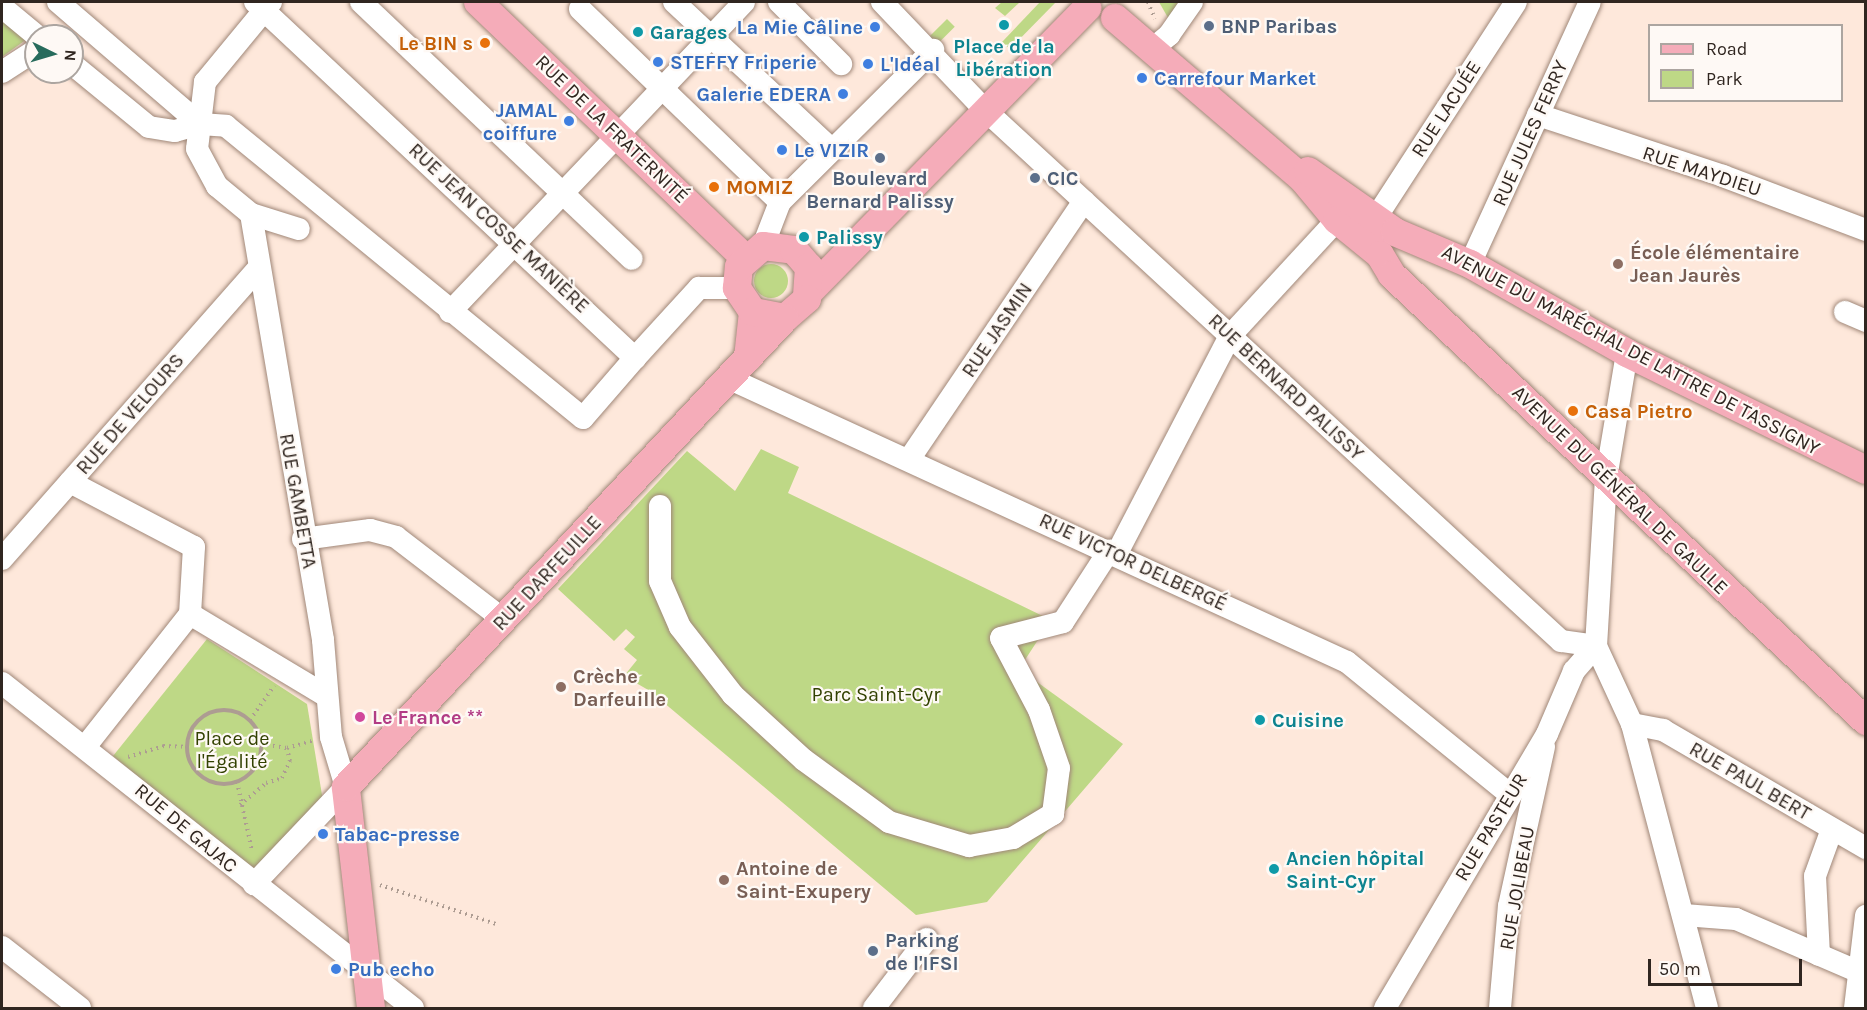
<!DOCTYPE html>
<html>
<head>
<meta charset="utf-8">
<style>
  body { margin:0 }
  #map { position:relative; width:1867px; height:1010px; overflow:hidden; background:#fee8db; font-family:Karla,sans-serif }
  div>[style] { position:absolute }
  [style*='--x'] { left:calc(var(--x)*1px); top:calc(var(--y)*1px); width:calc(var(--w)*1px); rotate:calc(var(--a)*1deg) }
  .green>* { inset:0; background:#bed886; transform-origin:0 0 }
  .round { border-radius:50% }
  .path>* { height:4px; margin-top:-2px; transform-origin:0; background:repeating-linear-gradient(90deg,#ad9c92 0 1.5px,transparent 0 6px) }
  .path>.ring { margin:-2px; padding:0; box-sizing:content-box; background:none; border:4px solid #ad9c92; border-radius:50% }
  .roads { filter:drop-shadow(0 0 2px #a08778) drop-shadow(0 0 2px #a08778) }
  .minor>* { height:22px; margin:-11px; padding:0 11px; transform-origin:11px; border-radius:11px; background:#fff }
  .major>* { height:28px; margin:-14px; padding:0 14px; transform-origin:14px; border-radius:14px; background:#f5acb9 }
  .dots>* { width:16px; height:16px; translate:-50% -50%; box-sizing:border-box; border:3px solid #fef9f5; border-radius:50% }
  span { translate:-50% -50%; white-space:nowrap; text-align:center; line-height:1.15; -webkit-text-stroke:4.5px #fef9f5; paint-order:stroke }
  .service-label { font-size:20px; color:#4e5e75; font-weight:700 }
  .left { translate:0 -50%; text-align:left }
  .shop-label { font-size:20px; color:#366cbe; font-weight:700 }
  .right { translate:-100% -50%; text-align:right }
  .culture-label { font-size:20px; color:#0d838f; font-weight:700 }
  .food-label { font-size:20px; color:#c56008; font-weight:700 }
  .street-label { font-size:20px; color:#302620 }
  .education-label { font-size:20px; color:#785e54; font-weight:700 }
  .park-label { font-size:20px; color:#324101 }
  .hotel-label { font-size:20px; color:#b23c85; font-weight:700 }
  .frame { position:absolute; inset:0; border:3px solid #302620; pointer-events:none }
  .legend { position:absolute; left:1648px; top:24px; width:195px; height:78px; box-sizing:border-box; background:#fef9f5; border:2px solid #aca5a0; margin:0; padding:8px 10px; list-style:none; font-size:18px; color:#302620 }
  .legend li { display:flex; align-items:center; gap:12px; height:30px }
  .legend b { width:30px; border:2px solid #aca5a0 }
  .north { position:absolute; left:24px; top:24px; width:60px; height:60px; box-sizing:border-box; background:#fef9f5; border:2px solid #aca5a0; border-radius:50%; rotate:95deg; font-size:16px; font-weight:700; line-height:24px; text-align:center; color:#302620 }
  .north::after { content:''; display:block; margin:auto; width:21px; height:27px; background:#276b5c; clip-path:polygon(50% 0,100% 100%,50% 72%,0 100%) }
  .scale { position:absolute; left:1648px; top:959px; width:154px; height:27px; box-sizing:border-box; border:3px solid #302620; border-top:0; padding-left:8px; font-size:18px; line-height:21px; white-space:nowrap; color:#302620; -webkit-text-stroke:4px #fef9f5; paint-order:stroke }
</style>
</head>
<body>
<div id="map">
  <div class="green">
    <i style="clip-path:polygon(1002px 2px,1020px 2px,1005px 16px,995px 8px)"></i>
    <i style="clip-path:polygon(1040px 2px,1056px 2px,1010px 49px,1002px 42px)"></i>
    <i style="clip-path:polygon(1159px 2px,1184px 2px,1171px 23px)"></i>
    <i style="clip-path:polygon(2px 18px,27px 39px,2px 57px)"></i>
    <i style="left:947px;top:19px;width:11px;height:27px;rotate:45deg"></i>
    <i class="round" style="left:754px;top:264px;width:34px;height:34px"></i>
    <i style="clip-path:polygon(761px 449px,799px 467px,788px 493px,1051px 620px,1019px 669px,1123px 744px,987px 902px,916px 915px,650px 691px,624px 676px,637px 660px,624px 649px,635px 637px,626px 629px,614px 641px,558px 589px,687px 451px,735px 491px)"></i>
    <i style="clip-path:polygon(207px 639px,307px 704px,323px 801px,257px 874px,113px 756px)"></i>
  </div>
  <div class="path">
    <i style="--x:1148;--y:2;--w:18;--a:68"></i>
    <i class="ring" style="left:187px;top:710px;width:70px;height:70px"></i>
    <i style="--x:250;--y:720;--w:42;--a:-54.8"></i>
    <i style="--x:261;--y:744;--w:26;--a:9"></i>
    <i style="--x:287;--y:748;--w:26;--a:-16"></i>
    <i style="--x:128;--y:757;--w:37;--a:-17"></i>
    <i style="--x:163;--y:746;--w:24;--a:2"></i>
    <i style="--x:237;--y:782;--w:71;--a:77.7"></i>
    <i style="--x:240;--y:805;--w:34;--a:-40"></i>
    <i style="--x:266;--y:783;--w:17;--a:-17"></i>
    <i style="--x:282;--y:778;--w:19;--a:-65"></i>
    <i style="--x:290;--y:761;--w:13;--a:-103"></i>
    <i style="--x:380;--y:885;--w:122;--a:18.6"></i>
  </div>
  <div class="roads">
    <div class="minor">
      <i style="--x:58;--y:2;--w:187;--a:40.7"></i>
      <i style="--x:255;--y:2;--w:521;--a:43.13"></i>
      <i style="--x:635;--y:358;--w:95;--a:-47.6"></i>
      <i style="--x:699;--y:288;--w:38;--a:0"></i>
      <i style="--x:271;--y:2;--w:104;--a:129.5"></i>
      <i style="--x:205;--y:82;--w:67;--a:96.8"></i>
      <i style="--x:197;--y:149;--w:42;--a:61.6"></i>
      <i style="--x:217;--y:186;--w:44;--a:39.5"></i>
      <i style="--x:251;--y:214;--w:50;--a:17.4"></i>
      <i style="--x:361;--y:2;--w:373;--a:43.5"></i>
      <i style="--x:674;--y:2;--w:216;--a:43.1"></i>
      <i style="--x:779;--y:2;--w:88;--a:45"></i>
      <i style="--x:882;--y:2;--w:148;--a:46.4"></i>
      <i style="--x:984;--y:109;--w:785;--a:42.68"></i>
      <i style="--x:1561;--y:641;--w:35;--a:8"></i>
      <i style="--x:2;--y:7;--w:45;--a:39.6"></i>
      <i style="--x:580;--y:9;--w:278;--a:44"></i>
      <i style="--x:1150;--y:51;--w:25;--a:-40"></i>
      <i style="--x:1169;--y:35;--w:40;--a:-55.1"></i>
      <i style="--x:72;--y:64;--w:99;--a:39.3"></i>
      <i style="--x:149;--y:127;--w:26;--a:9"></i>
      <i style="--x:175;--y:131;--w:26;--a:-16"></i>
      <i style="--x:200;--y:124;--w:26;--a:4"></i>
      <i style="--x:226;--y:126;--w:461;--a:39.3"></i>
      <i style="--x:583;--y:418;--w:79;--a:-49.1"></i>
      <i style="--x:2;--y:72;--w:40;--a:-32.9"></i>
      <i style="--x:1538;--y:115;--w:195;--a:18.2"></i>
      <i style="--x:1723;--y:176;--w:153;--a:20.7"></i>
      <i style="--x:251;--y:214;--w:432;--a:80.4"></i>
      <i style="--x:323;--y:640;--w:97;--a:85.3"></i>
      <i style="--x:331;--y:737;--w:52;--a:73.3"></i>
      <i style="--x:346;--y:787;--w:134;--a:133.5"></i>
      <i style="--x:1377;--y:216;--w:255;--a:-57"></i>
      <i style="--x:763;--y:246;--w:47;--a:-68.9"></i>
      <i style="--x:780;--y:202;--w:216;--a:-44.8"></i>
      <i style="--x:1470;--y:264;--w:288;--a:-65.4"></i>
      <i style="--x:450;--y:312;--w:427;--a:-46.5"></i>
      <i style="--x:1845;--y:312;--w:23;--a:23"></i>
      <i style="--x:1627;--y:353;--w:127;--a:99.5"></i>
      <i style="--x:1606;--y:478;--w:168;--a:93.4"></i>
      <i style="--x:1596;--y:646;--w:86;--a:65.2"></i>
      <i style="--x:1632;--y:724;--w:294;--a:75.2"></i>
      <i style="--x:728;--y:378;--w:681;--a:24.65"></i>
      <i style="--x:1347;--y:662;--w:208;--a:39.1"></i>
      <i style="--x:910;--y:458;--w:310;--a:-55.9"></i>
      <i style="--x:70;--y:482;--w:140;--a:27.7"></i>
      <i style="--x:194;--y:547;--w:67;--a:93.4"></i>
      <i style="--x:190;--y:614;--w:169;--a:128.3"></i>
      <i style="--x:660;--y:506;--w:75;--a:90"></i>
      <i style="--x:660;--y:581;--w:50;--a:66.5"></i>
      <i style="--x:680;--y:627;--w:86;--a:52.1"></i>
      <i style="--x:733;--y:695;--w:96;--a:42.5"></i>
      <i style="--x:804;--y:760;--w:105;--a:36.1"></i>
      <i style="--x:889;--y:822;--w:84;--a:16.7"></i>
      <i style="--x:969;--y:846;--w:45;--a:-10.3"></i>
      <i style="--x:1013;--y:838;--w:47;--a:-31"></i>
      <i style="--x:1053;--y:814;--w:46;--a:-82.6"></i>
      <i style="--x:1059;--y:768;--w:61;--a:-109"></i>
      <i style="--x:1039;--y:710;--w:81;--a:-117.8"></i>
      <i style="--x:1001;--y:638;--w:64;--a:-14.5"></i>
      <i style="--x:1063;--y:622;--w:85;--a:-57.1"></i>
      <i style="--x:303;--y:539;--w:68;--a:-7.7"></i>
      <i style="--x:370;--y:530;--w:27;--a:15"></i>
      <i style="--x:396;--y:537;--w:135;--a:37.5"></i>
      <i style="--x:1116;--y:555;--w:247;--a:-62.5"></i>
      <i style="--x:1230;--y:336;--w:158;--a:-47.3"></i>
      <i style="--x:2;--y:559;--w:387;--a:-48.6"></i>
      <i style="--x:190;--y:614;--w:157;--a:31"></i>
      <i style="--x:2;--y:683;--w:524;--a:38.34"></i>
      <i style="--x:1632;--y:724;--w:32;--a:11"></i>
      <i style="--x:1663;--y:730;--w:235;--a:30.2"></i>
      <i style="--x:1684;--y:915;--w:52;--a:4.4"></i>
      <i style="--x:1736;--y:919;--w:134;--a:23.3"></i>
      <i style="--x:2;--y:947;--w:99;--a:38"></i>
      <i style="--x:1819;--y:955;--w:79;--a:-92.9"></i>
      <i style="--x:1815;--y:876;--w:50;--a:-70.1"></i>
      <i style="--x:874;--y:1008;--w:87;--a:-52.5"></i>
      <i style="--x:1385;--y:1008;--w:318;--a:-59.4"></i>
      <i style="--x:1547;--y:734;--w:69;--a:-66.8"></i>
      <i style="--x:1574;--y:671;--w:33;--a:-49"></i>
      <i style="--x:1500;--y:1008;--w:102;--a:-85"></i>
      <i style="--x:1509;--y:906;--w:163;--a:-77.6"></i>
      <i style="--x:1855;--y:1008;--w:93;--a:-83.2"></i>
    </div>
    <div class="major">
      <i style="--x:478;--y:2;--w:370;--a:43.8"></i>
      <i style="--x:1115;--y:18;--w:246;--a:40.6"></i>
      <i style="--x:1302;--y:178;--w:55;--a:50.2"></i>
      <i style="--x:1337;--y:220;--w:55;--a:39.1"></i>
      <i style="--x:1380;--y:255;--w:23;--a:59"></i>
      <i style="--x:1392;--y:275;--w:651;--a:43.26"></i>
      <i style="--x:1308;--y:171;--w:106;--a:35"></i>
      <i style="--x:1395;--y:232;--w:82;--a:23.1"></i>
      <i style="--x:1470;--y:264;--w:180;--a:29.5"></i>
      <i style="--x:1627;--y:353;--w:266;--a:26.1"></i>
      <i style="--x:811;--y:290;--w:395;--a:-45.6"></i>
      <i style="--x:748;--y:358;--w:46;--a:-83.8"></i>
      <i style="--x:753;--y:312;--w:29;--a:-124"></i>
      <i style="--x:737;--y:288;--w:21;--a:-85"></i>
      <i style="--x:739;--y:267;--w:32;--a:-41"></i>
      <i style="--x:763;--y:246;--w:31;--a:7"></i>
      <i style="--x:794;--y:250;--w:23;--a:49"></i>
      <i style="--x:809;--y:267;--w:32;--a:94"></i>
      <i style="--x:807;--y:299;--w:29;--a:139"></i>
      <i style="--x:785;--y:318;--w:33;--a:-169"></i>
      <i style="--x:371;--y:1008;--w:222;--a:-96.5"></i>
      <i style="--x:346;--y:787;--w:642;--a:-46.89"></i>
    </div>
  </div>
  <div class="dots">
    <i style="left:1004px;top:25px;background:#0f9aa8"></i>
    <i style="left:1209px;top:26px;background:#5c6f8a"></i>
    <i style="left:875px;top:27px;background:#3f7fe0"></i>
    <i style="left:638px;top:32px;background:#0f9aa8"></i>
    <i style="left:485px;top:43px;background:#e8710a"></i>
    <i style="left:658px;top:62px;background:#3f7fe0"></i>
    <i style="left:868px;top:64px;background:#3f7fe0"></i>
    <i style="left:1142px;top:78px;background:#3f7fe0"></i>
    <i style="left:843px;top:94px;background:#3f7fe0"></i>
    <i style="left:569px;top:121px;background:#3f7fe0"></i>
    <i style="left:782px;top:150px;background:#3f7fe0"></i>
    <i style="left:880px;top:158px;background:#5c6f8a"></i>
    <i style="left:1035px;top:178px;background:#5c6f8a"></i>
    <i style="left:714px;top:187px;background:#e8710a"></i>
    <i style="left:804px;top:237px;background:#0f9aa8"></i>
    <i style="left:1618px;top:264px;background:#8d6e63"></i>
    <i style="left:1573px;top:411px;background:#e8710a"></i>
    <i style="left:561px;top:687px;background:#8d6e63"></i>
    <i style="left:360px;top:717px;background:#d1479c"></i>
    <i style="left:1260px;top:720px;background:#0f9aa8"></i>
    <i style="left:323px;top:834px;background:#3f7fe0"></i>
    <i style="left:1274px;top:869px;background:#0f9aa8"></i>
    <i style="left:724px;top:880px;background:#8d6e63"></i>
    <i style="left:873px;top:951px;background:#5c6f8a"></i>
    <i style="left:336px;top:969px;background:#3f7fe0"></i>
  </div>
  <div class="service-label">
    <span class="left" style="left:1221px;top:26px">BNP Paribas</span>
    <span class="left" style="left:1047px;top:178px">CIC</span>
    <span style="left:880px;top:190px">Boulevard<br>Bernard Palissy</span>
    <span class="left" style="left:885px;top:952px">Parking<br>de l'IFSI</span>
  </div>
  <div class="shop-label">
    <span class="right" style="left:863px;top:27px">La Mie Câline</span>
    <span class="left" style="left:670px;top:62px">STEFFY Friperie</span>
    <span class="left" style="left:880px;top:64px">L'Idéal</span>
    <span class="left" style="left:1154px;top:78px">Carrefour Market</span>
    <span class="right" style="left:831px;top:94px">Galerie EDERA</span>
    <span class="right" style="left:557px;top:122px">JAMAL<br>coiffure</span>
    <span class="left" style="left:794px;top:150px">Le VIZIR</span>
    <span class="left" style="left:335px;top:834px">Tabac-presse</span>
    <span class="left" style="left:348px;top:969px">Pub echo</span>
  </div>
  <div class="culture-label">
    <span class="left" style="left:650px;top:32px">Garages</span>
    <span style="left:1004px;top:58px">Place de la<br>Libération</span>
    <span class="left" style="left:816px;top:237px">Palissy</span>
    <span class="left" style="left:1272px;top:720px">Cuisine</span>
    <span class="left" style="left:1286px;top:870px">Ancien hôpital<br>Saint-Cyr</span>
  </div>
  <div class="food-label">
    <span class="right" style="left:473px;top:43px">Le BIN s</span>
    <span class="left" style="left:726px;top:187px">MOMIZ</span>
    <span class="left" style="left:1585px;top:411px">Casa Pietro</span>
  </div>
  <div class="street-label">
    <span style="left:1446px;top:109px;rotate:-57deg">RUE LACUÉE</span>
    <span style="left:612px;top:129px;rotate:44deg">RUE DE LA FRATERNITÉ</span>
    <span style="left:1530px;top:133px;rotate:-66deg">RUE JULES FERRY</span>
    <span style="left:1702px;top:171px;rotate:18deg">RUE MAYDIEU</span>
    <span style="left:499px;top:228px;rotate:43deg">RUE JEAN COSSE MANIÈRE</span>
    <span style="left:997px;top:330px;rotate:-56deg">RUE JASMIN</span>
    <span style="left:1631px;top:350px;rotate:28deg">AVENUE DU MARÉCHAL DE LATTRE DE TASSIGNY</span>
    <span style="left:1286px;top:387px;rotate:43deg">RUE BERNARD PALISSY</span>
    <span style="left:130px;top:414px;rotate:-49deg">RUE DE VELOURS</span>
    <span style="left:1620px;top:490px;rotate:44deg">AVENUE DU GÉNÉRAL DE GAULLE</span>
    <span style="left:298px;top:501px;rotate:80deg">RUE GAMBETTA</span>
    <span style="left:1133px;top:562px;rotate:25deg">RUE VICTOR DELBERGÉ</span>
    <span style="left:547px;top:573px;rotate:-47deg">RUE DARFEUILLE</span>
    <span style="left:1750px;top:781px;rotate:30deg">RUE PAUL BERT</span>
    <span style="left:1491px;top:827px;rotate:-59deg">RUE PASTEUR</span>
    <span style="left:186px;top:828px;rotate:40deg">RUE DE GAJAC</span>
    <span style="left:1517px;top:888px;rotate:-80deg">RUE JOLIBEAU</span>
  </div>
  <div class="education-label">
    <span class="left" style="left:1630px;top:264px">École élémentaire<br>Jean Jaurès</span>
    <span class="left" style="left:573px;top:688px">Crèche<br>Darfeuille</span>
    <span class="left" style="left:736px;top:880px">Antoine de<br>Saint-Exupery</span>
  </div>
  <div class="park-label">
    <span style="left:876px;top:694px">Parc Saint-Cyr</span>
    <span style="left:232px;top:750px">Place de<br>l'Égalité</span>
  </div>
  <div class="hotel-label">
    <span class="left" style="left:372px;top:717px">Le France **</span>
  </div>
  <div class="frame"></div>
  <ul class="legend">
  <li><b style="height:8px;background:#f5acb9"></b>Road</li>
  <li><b style="height:16px;background:#bed886"></b>Park</li>
  </ul>
  <div class="north">N</div>
  <div class="scale">50 m</div>
</div>
</body>
</html>
